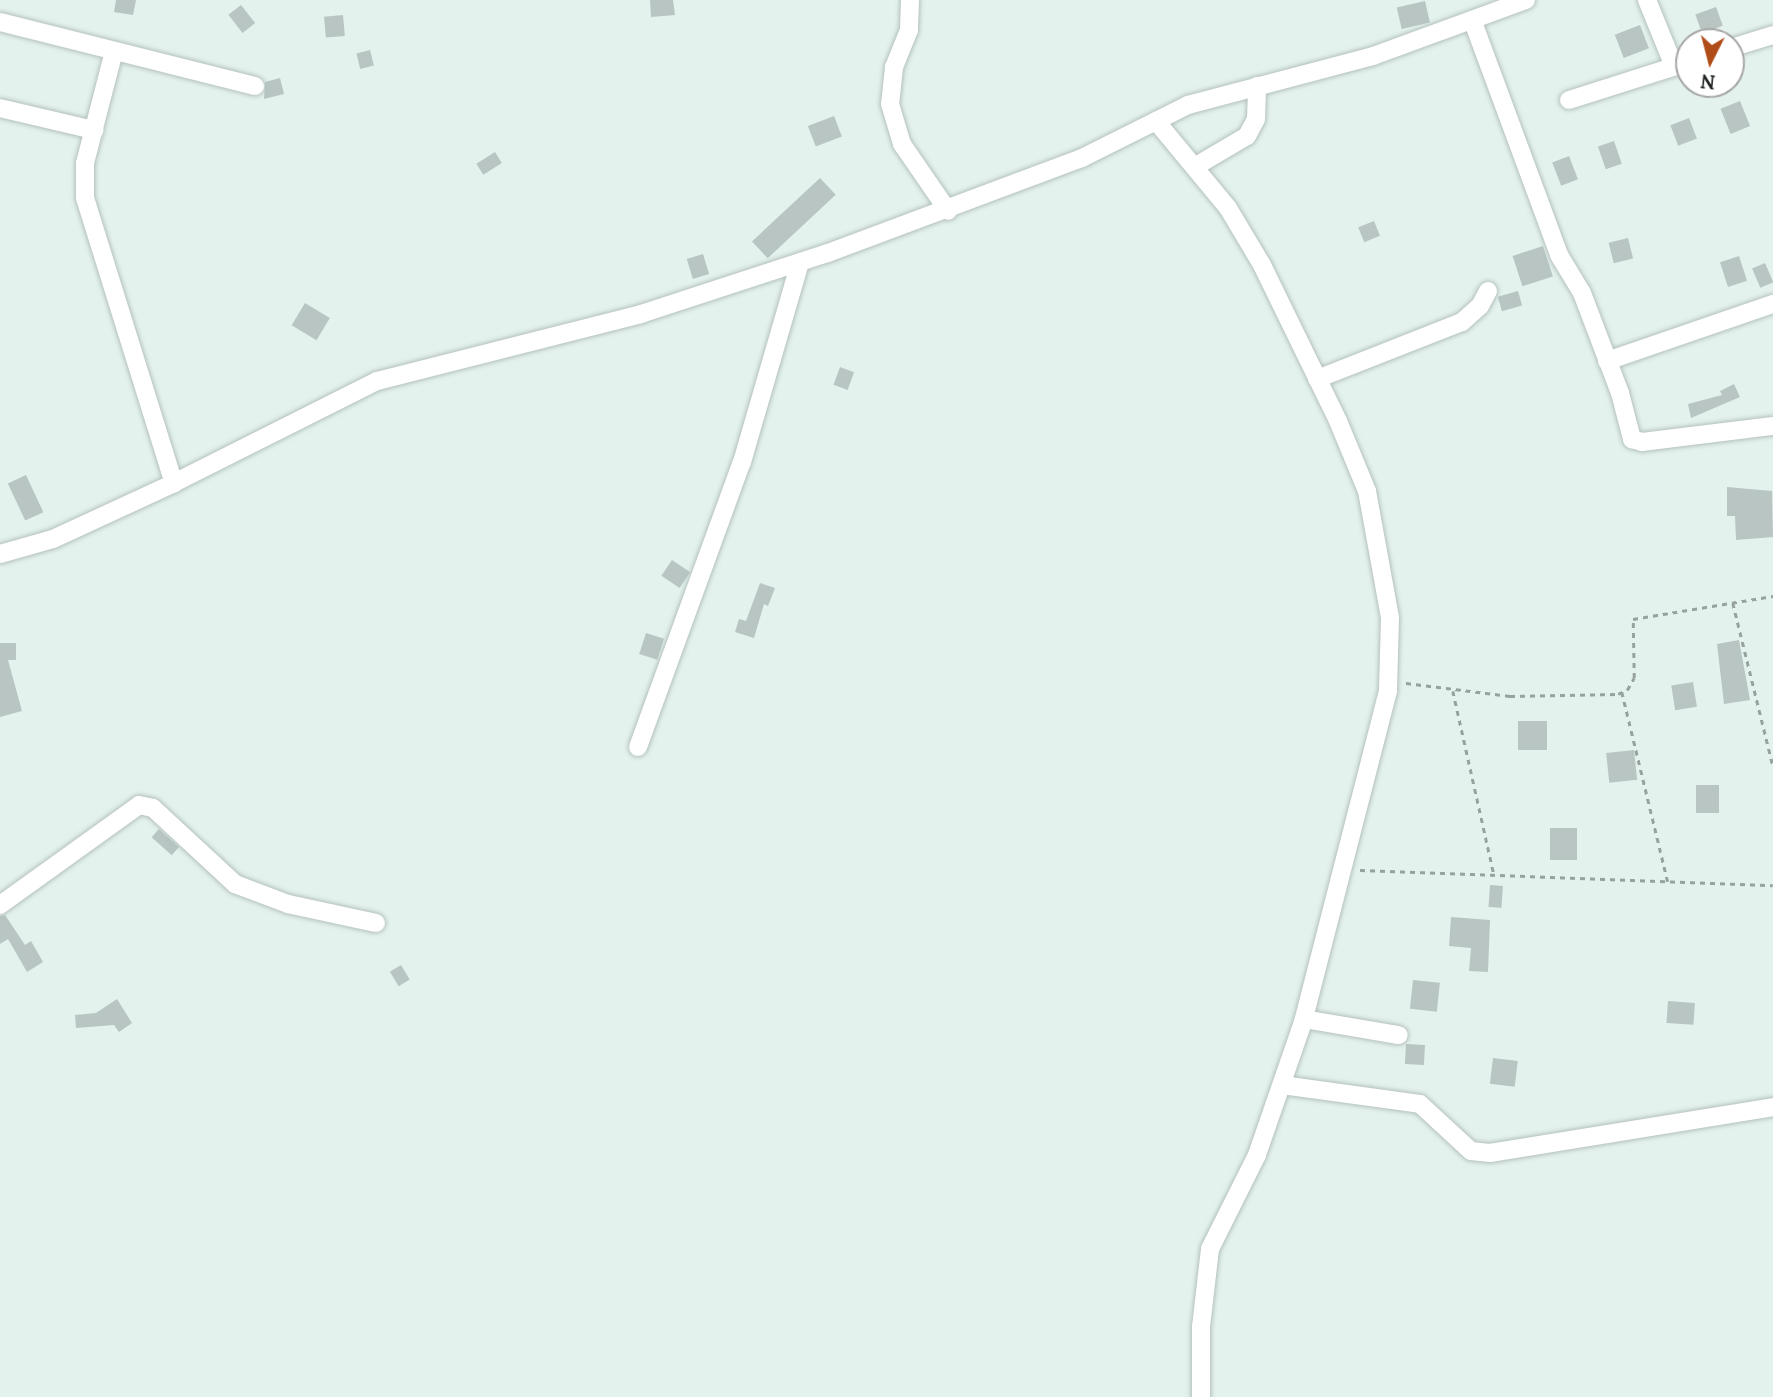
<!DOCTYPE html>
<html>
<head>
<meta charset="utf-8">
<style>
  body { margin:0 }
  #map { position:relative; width:1773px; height:1397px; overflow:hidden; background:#e4f2ee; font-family:Lora,serif }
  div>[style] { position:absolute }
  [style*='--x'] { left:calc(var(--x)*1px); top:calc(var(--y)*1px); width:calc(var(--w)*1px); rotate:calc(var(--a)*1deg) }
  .building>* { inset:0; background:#b8c5c2; transform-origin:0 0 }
  .path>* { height:2.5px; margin-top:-1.25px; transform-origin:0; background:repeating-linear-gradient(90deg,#97a29e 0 5px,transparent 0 10px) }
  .roads { filter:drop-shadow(0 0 2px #b4c1be) drop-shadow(0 0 2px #b4c1be) }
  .minor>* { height:18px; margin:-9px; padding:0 9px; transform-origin:9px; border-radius:9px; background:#fff }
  span { translate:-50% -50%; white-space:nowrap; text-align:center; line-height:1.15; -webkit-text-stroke:6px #fff; paint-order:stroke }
  .north { position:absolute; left:1675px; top:28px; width:70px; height:70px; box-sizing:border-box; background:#fff; border:2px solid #a5a7a6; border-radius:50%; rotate:186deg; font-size:19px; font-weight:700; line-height:28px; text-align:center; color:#1d2220 }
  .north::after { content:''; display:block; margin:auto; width:24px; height:32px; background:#b04c17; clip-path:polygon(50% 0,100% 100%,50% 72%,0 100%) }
</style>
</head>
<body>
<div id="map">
  <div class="building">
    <i style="clip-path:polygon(116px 0,136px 0,133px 15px,114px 12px)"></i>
    <i style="clip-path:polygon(650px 0,673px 0,675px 15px,651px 17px)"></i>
    <i style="left:1425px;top:1px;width:22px;height:29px;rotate:77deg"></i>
    <i style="left:241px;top:5px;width:23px;height:16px;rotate:52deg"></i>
    <i style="left:1716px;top:7px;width:20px;height:22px;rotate:70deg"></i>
    <i style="left:343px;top:15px;width:21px;height:19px;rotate:85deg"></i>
    <i style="left:1640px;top:25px;width:25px;height:27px;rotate:69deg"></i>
    <i style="left:370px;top:50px;width:16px;height:14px;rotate:76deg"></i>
    <i style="clip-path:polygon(280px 78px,284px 94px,264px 99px,265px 82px)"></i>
    <i style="left:1740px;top:101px;width:27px;height:21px;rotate:68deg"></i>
    <i style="left:834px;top:116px;width:22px;height:28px;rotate:69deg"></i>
    <i style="left:1689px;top:118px;width:22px;height:20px;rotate:69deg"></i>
    <i style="left:1614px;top:141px;width:24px;height:17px;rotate:71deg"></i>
    <i style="left:495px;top:152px;width:13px;height:22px;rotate:58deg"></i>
    <i style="left:1569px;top:156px;width:25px;height:18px;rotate:69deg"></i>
    <i style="left:820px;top:178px;width:23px;height:93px;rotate:47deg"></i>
    <i style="left:1374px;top:221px;width:16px;height:17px;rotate:68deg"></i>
    <i style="left:1628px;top:238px;width:21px;height:20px;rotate:76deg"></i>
    <i style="left:1543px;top:246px;width:32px;height:32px;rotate:72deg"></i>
    <i style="left:703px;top:254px;width:21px;height:17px;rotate:73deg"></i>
    <i style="left:1739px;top:256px;width:26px;height:20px;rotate:72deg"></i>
    <i style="left:1765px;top:263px;width:21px;height:14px;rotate:67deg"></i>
    <i style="left:1518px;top:291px;width:15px;height:21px;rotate:74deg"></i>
    <i style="left:305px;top:303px;width:29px;height:26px;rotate:31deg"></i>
    <i style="left:840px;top:367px;width:15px;height:19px;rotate:20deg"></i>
    <i style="clip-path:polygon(1734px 384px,1740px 397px,1691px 418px,1688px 404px,1722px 395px,1720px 391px)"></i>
    <i style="left:26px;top:475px;width:41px;height:20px;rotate:65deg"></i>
    <i style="clip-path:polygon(1727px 487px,1772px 491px,1773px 537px,1736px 540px,1735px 516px,1727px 516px)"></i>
    <i style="left:672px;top:560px;width:22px;height:19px;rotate:34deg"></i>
    <i style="clip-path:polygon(760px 583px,775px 588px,768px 606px,764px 604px,754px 638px,735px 632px,739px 619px,746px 621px)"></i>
    <i style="left:646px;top:633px;width:19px;height:22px;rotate:18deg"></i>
    <i style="clip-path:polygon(1739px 640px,1750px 700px,1724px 704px,1717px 644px)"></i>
    <i style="clip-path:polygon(0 643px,16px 643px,16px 660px,8px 660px,22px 711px,0 717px)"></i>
    <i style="left:1693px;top:682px;width:25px;height:22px;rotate:81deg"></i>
    <i style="left:1518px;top:721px;width:29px;height:29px"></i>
    <i style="left:1634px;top:750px;width:30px;height:28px;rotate:84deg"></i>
    <i style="left:1696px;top:785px;width:23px;height:28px"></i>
    <i style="left:1550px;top:828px;width:27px;height:32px"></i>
    <i style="left:159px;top:829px;width:27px;height:11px;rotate:42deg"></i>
    <i style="left:1490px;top:885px;width:13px;height:22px;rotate:4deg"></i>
    <i style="clip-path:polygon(5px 915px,25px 945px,31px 941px,43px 962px,27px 972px,8px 939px,0 944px,0 916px)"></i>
    <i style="clip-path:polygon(1451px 917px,1490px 920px,1488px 972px,1469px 971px,1471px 948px,1449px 946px)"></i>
    <i style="left:401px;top:965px;width:17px;height:13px;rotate:59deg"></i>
    <i style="left:1413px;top:980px;width:27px;height:29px;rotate:6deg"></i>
    <i style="clip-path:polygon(117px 999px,132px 1023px,119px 1032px,114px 1025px,76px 1028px,75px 1015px,96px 1013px)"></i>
    <i style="left:1668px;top:1001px;width:27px;height:22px;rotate:4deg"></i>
    <i style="left:1406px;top:1044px;width:19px;height:20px;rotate:3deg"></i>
    <i style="left:1493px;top:1058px;width:25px;height:26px;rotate:7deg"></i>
  </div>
  <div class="path">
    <i style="--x:1733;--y:603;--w:168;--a:76.2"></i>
    <i style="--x:1406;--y:683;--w:105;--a:7.1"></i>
    <i style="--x:1510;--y:696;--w:108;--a:-1.1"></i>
    <i style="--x:1618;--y:694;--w:10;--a:-24"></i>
    <i style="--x:1627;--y:690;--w:14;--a:-60"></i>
    <i style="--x:1634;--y:678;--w:59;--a:-91"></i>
    <i style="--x:1633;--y:619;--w:142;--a:-9.3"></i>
    <i style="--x:1453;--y:691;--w:189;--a:77.4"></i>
    <i style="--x:1622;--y:692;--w:195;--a:76.4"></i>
    <i style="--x:1360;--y:870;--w:413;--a:2.1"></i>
  </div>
  <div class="roads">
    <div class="minor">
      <i style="--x:910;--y:0;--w:30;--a:92"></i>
      <i style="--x:909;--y:30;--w:40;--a:112"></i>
      <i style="--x:894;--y:67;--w:37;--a:96"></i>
      <i style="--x:890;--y:104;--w:42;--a:73.3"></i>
      <i style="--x:902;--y:144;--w:81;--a:55.5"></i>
      <i style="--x:1647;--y:0;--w:71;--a:67.8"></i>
      <i style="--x:0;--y:22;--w:263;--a:14.1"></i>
      <i style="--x:1473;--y:22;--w:248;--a:69.7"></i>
      <i style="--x:1559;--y:255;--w:44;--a:58.8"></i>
      <i style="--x:1582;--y:293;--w:107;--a:69.2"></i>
      <i style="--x:1620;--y:393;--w:48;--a:75.4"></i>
      <i style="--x:1632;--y:439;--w:10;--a:17"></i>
      <i style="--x:1642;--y:442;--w:132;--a:-7"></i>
      <i style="--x:1731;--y:48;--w:44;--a:-17.2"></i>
      <i style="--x:114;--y:51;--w:116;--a:104.5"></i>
      <i style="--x:85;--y:163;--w:35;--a:90"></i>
      <i style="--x:85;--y:198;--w:299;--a:72.7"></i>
      <i style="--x:1569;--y:100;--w:126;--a:-17.6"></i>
      <i style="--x:0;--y:108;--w:97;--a:13.2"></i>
      <i style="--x:1156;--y:121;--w:113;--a:50.4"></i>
      <i style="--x:1228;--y:208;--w:66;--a:59.2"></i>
      <i style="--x:1262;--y:265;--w:174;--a:64"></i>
      <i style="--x:1338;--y:421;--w:76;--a:67.5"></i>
      <i style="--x:1367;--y:491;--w:129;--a:79.7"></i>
      <i style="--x:1390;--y:618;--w:73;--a:91.6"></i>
      <i style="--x:1388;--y:691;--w:339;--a:104.4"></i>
      <i style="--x:1304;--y:1019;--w:144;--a:109.1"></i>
      <i style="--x:1257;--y:1155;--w:105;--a:116.6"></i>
      <i style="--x:1210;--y:1249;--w:79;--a:96.6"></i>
      <i style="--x:1201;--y:1327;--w:70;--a:90"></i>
      <i style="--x:1196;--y:166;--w:59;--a:-30.5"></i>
      <i style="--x:1247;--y:136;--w:19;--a:-62"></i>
      <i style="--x:1256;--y:119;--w:33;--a:-88"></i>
      <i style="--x:1607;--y:361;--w:176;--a:-19"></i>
      <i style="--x:1317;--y:379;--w:156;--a:-21.5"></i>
      <i style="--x:1462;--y:322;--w:24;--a:-42"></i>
      <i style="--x:1480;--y:306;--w:17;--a:-62"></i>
      <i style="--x:0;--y:554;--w:55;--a:-15.8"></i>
      <i style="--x:53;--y:539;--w:133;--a:-24.8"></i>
      <i style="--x:174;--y:483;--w:227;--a:-26.7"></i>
      <i style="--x:377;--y:381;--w:272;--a:-14.2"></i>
      <i style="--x:641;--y:314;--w:197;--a:-18.1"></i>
      <i style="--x:828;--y:253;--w:271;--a:-20.5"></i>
      <i style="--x:1082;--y:158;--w:119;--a:-26.6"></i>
      <i style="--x:1188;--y:105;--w:191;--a:-14.8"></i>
      <i style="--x:1373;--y:56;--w:163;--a:-20.1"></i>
      <i style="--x:638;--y:747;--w:303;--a:-70"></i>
      <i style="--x:742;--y:462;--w:208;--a:-73.8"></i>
      <i style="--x:0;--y:905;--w:171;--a:-35.7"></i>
      <i style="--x:139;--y:805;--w:14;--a:12"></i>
      <i style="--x:153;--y:808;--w:112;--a:42.8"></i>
      <i style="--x:235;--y:884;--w:57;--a:20.7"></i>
      <i style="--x:288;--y:904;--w:90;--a:12.2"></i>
      <i style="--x:1304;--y:1019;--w:96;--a:9.6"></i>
      <i style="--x:1282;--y:1085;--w:139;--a:7.8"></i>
      <i style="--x:1420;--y:1104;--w:69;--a:42.7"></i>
      <i style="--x:1471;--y:1151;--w:19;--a:6"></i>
      <i style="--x:1490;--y:1153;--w:287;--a:-9.2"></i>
    </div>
  </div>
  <div class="north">N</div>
</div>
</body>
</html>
